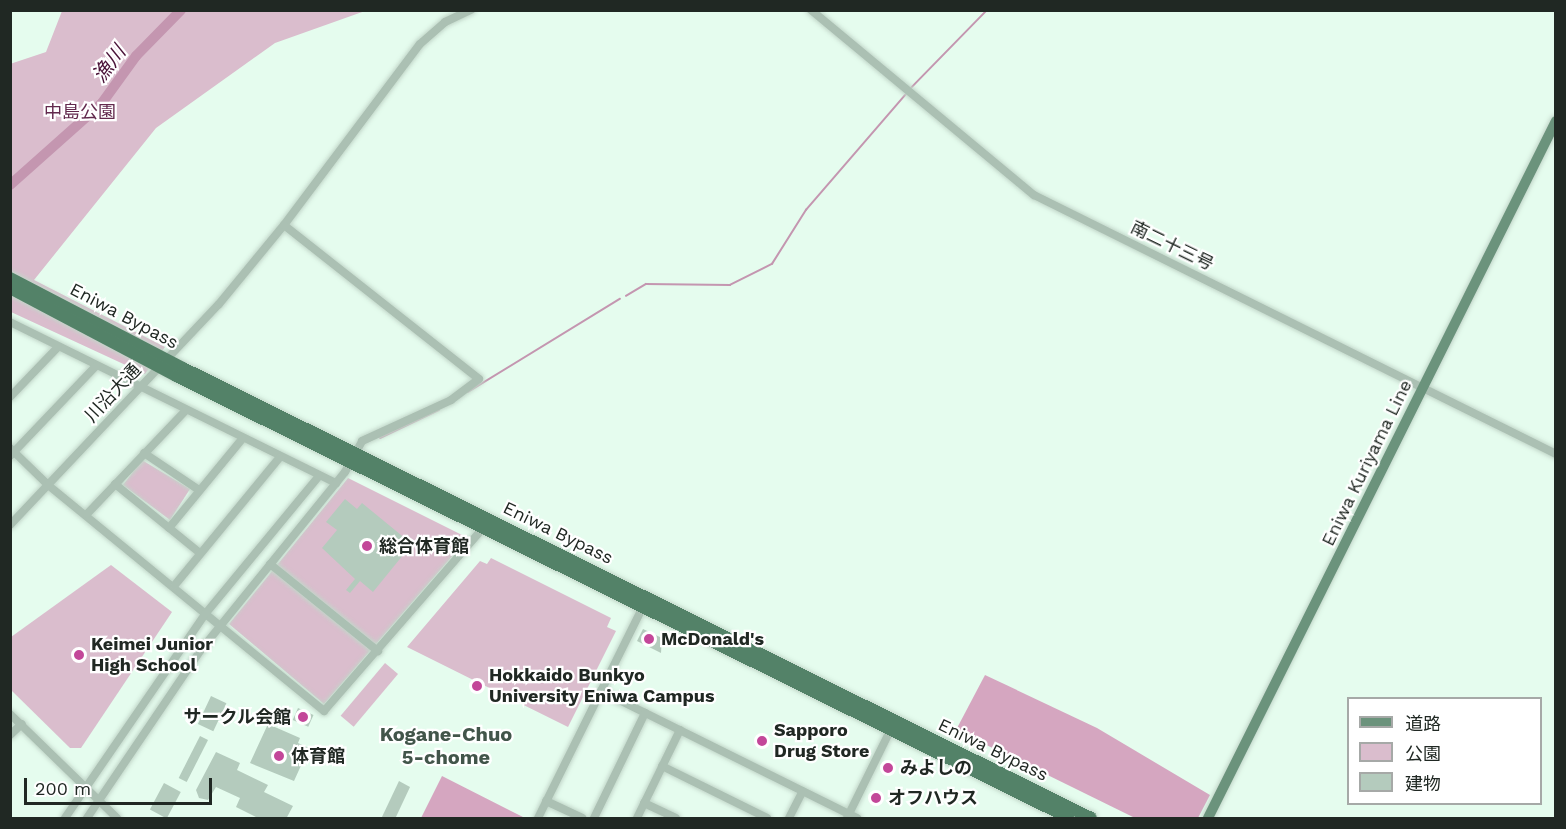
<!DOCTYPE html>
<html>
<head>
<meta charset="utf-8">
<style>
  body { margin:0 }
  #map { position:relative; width:1566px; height:829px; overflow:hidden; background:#e5fcee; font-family:"Work Sans","Noto Sans JP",sans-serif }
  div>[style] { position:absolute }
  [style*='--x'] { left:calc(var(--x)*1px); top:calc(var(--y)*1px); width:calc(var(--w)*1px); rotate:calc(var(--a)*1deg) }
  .green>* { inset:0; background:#dabdcd; transform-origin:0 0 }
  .forest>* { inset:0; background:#d5a6c0 }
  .stream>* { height:1.5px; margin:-0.75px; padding:0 0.75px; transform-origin:0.75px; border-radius:0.75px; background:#c496b0 }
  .river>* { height:10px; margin:-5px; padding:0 5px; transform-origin:5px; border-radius:5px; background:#c496b0 }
  .building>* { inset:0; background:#b4cbbd; transform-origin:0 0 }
  .roads { filter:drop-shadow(0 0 2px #c2d6c9) drop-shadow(0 0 2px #c2d6c9) }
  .minor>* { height:8px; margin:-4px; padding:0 4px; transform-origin:4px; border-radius:4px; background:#abc0b3 }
  .major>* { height:10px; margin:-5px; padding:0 5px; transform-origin:5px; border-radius:5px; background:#6b937c }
  .highway>* { height:12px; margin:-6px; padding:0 6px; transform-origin:6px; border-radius:6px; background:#538268 }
  .dots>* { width:16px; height:16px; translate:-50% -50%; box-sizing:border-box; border:3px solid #fff; border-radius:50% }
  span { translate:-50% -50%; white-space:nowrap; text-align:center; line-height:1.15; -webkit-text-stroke:4.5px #fff; paint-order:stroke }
  .park-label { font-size:18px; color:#62294d }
  .street-label { font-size:18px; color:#202823 }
  .poi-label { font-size:18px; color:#202823; font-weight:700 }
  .left { translate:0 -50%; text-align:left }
  .right { translate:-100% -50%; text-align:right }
  .water-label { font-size:20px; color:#491137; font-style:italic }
  .neighbourhood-label { font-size:20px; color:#42554a; font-weight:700 }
  .frame { position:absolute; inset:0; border:12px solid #202823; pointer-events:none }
  .legend { position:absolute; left:1347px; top:697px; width:195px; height:108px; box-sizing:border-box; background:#fff; border:2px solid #a6a9a7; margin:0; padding:8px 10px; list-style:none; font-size:18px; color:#202823 }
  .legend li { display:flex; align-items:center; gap:12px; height:30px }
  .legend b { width:30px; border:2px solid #a6a9a7 }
  .scale { position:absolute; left:24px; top:778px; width:188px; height:27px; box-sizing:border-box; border:3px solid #202823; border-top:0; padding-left:8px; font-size:18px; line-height:21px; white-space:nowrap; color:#202823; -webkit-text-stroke:4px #fff; paint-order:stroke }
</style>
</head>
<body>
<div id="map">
  <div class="green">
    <i style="clip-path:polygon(62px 11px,365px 11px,275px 43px,156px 128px,34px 280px,165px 347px,145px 374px,11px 312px,10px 64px,46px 52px)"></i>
    <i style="clip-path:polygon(142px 460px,190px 489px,170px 520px,123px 485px)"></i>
    <i style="clip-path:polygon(348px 478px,468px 538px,324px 704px,229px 624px)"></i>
    <i style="clip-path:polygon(491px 558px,611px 618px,607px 627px,616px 631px,568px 727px,407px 647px,480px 561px,487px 564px)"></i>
    <i style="clip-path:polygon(111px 565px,172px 612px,81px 748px,70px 748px,11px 690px,11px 637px)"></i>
    <i style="left:385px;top:663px;width:17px;height:69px;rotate:40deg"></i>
  </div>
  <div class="forest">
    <i style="clip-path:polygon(985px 675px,1097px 728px,1210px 795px,1198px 818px,1135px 818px,956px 730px)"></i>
    <i style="clip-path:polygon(442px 776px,523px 817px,529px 818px,421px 818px)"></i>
  </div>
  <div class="stream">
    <i style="--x:910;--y:89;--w:110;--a:-45.7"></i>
    <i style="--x:626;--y:296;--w:23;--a:-31"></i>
    <i style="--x:646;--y:284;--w:84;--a:0.7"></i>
    <i style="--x:730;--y:285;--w:47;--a:-26.6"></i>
    <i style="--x:772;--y:264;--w:64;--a:-57.8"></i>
    <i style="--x:806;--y:210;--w:155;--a:-49.2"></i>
    <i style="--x:468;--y:392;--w:178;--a:-31.5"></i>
    <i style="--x:380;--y:438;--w:65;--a:-25.4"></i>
  </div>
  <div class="river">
    <i style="--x:10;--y:185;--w:123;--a:-41.7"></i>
    <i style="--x:102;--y:103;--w:58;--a:-54.1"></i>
    <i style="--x:136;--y:56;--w:64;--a:-45.6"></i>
  </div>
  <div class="building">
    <i style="clip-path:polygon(345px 499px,357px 509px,362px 503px,412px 544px,373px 592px,360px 581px,350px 593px,346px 590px,355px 579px,322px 548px,337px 530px,326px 522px)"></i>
    <i style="clip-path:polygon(643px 629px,662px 638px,661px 653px,637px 641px)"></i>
    <i style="left:211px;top:696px;width:17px;height:31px;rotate:25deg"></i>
    <i style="left:298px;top:708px;width:17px;height:13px;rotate:24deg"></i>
    <i style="clip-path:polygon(268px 724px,300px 738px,298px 743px,309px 748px,294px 781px,250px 763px)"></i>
    <i style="left:200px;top:736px;width:9px;height:47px;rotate:27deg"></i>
    <i style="clip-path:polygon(216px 752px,240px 763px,237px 770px,268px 785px,264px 792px,293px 806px,286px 819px,260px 819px,236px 807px,240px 798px,216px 787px,208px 800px,199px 798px,196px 790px)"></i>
    <i style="clip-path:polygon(399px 781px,410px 787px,395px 819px,381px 819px)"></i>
    <i style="left:164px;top:783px;width:19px;height:30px;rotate:28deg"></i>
  </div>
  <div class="roads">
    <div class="minor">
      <i style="--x:811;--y:10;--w:290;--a:39.7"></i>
      <i style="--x:1034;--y:195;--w:583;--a:26.39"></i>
      <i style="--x:10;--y:322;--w:364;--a:26.3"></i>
      <i style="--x:10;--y:397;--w:69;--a:-46.2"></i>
      <i style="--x:10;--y:448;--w:53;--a:44.2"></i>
      <i style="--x:48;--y:485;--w:357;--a:39.3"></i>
      <i style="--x:324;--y:711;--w:244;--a:-49"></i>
      <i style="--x:144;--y:453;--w:66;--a:33.9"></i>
      <i style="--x:10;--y:456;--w:124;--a:-46.3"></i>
      <i style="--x:115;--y:484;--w:109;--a:39.1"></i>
      <i style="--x:87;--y:514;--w:142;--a:-46.4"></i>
      <i style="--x:10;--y:525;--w:304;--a:-46.6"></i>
      <i style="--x:219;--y:304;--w:102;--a:-50.6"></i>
      <i style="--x:284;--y:225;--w:226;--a:-53.1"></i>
      <i style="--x:420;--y:44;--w:33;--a:-41"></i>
      <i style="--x:445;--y:22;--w:29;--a:-25"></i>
      <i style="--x:169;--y:528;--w:115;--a:-50.6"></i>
      <i style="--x:270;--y:564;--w:139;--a:38.9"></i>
      <i style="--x:174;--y:586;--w:166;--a:-50.6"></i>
      <i style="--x:601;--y:691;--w:286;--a:26.4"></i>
      <i style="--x:10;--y:714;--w:149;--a:44.2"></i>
      <i style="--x:10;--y:735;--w:16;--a:-43"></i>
      <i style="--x:662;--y:766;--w:117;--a:26.3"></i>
      <i style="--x:546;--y:801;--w:40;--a:25"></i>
      <i style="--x:644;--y:803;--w:35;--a:25"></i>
      <i style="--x:65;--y:818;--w:249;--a:-55.5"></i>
      <i style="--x:206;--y:613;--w:176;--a:-50.5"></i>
      <i style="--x:87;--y:818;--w:202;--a:-55.9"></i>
      <i style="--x:200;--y:651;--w:230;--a:-51"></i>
      <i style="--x:345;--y:472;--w:35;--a:-61"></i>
      <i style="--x:362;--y:441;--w:98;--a:-24.7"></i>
      <i style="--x:451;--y:400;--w:35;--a:-37"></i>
      <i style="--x:479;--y:379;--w:248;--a:-141.7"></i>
      <i style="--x:538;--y:818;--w:239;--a:-63.6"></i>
      <i style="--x:594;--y:818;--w:117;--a:-64.1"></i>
      <i style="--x:637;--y:818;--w:98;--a:-64"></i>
      <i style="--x:789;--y:818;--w:30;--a:-63"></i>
      <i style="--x:847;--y:818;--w:102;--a:-63.7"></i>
    </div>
    <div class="major">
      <i style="--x:1208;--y:818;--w:779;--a:-63.47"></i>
    </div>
    <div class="highway">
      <i style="--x:10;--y:278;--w:195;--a:27.5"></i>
      <i style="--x:183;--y:368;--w:1013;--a:26.36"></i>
      <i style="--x:10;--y:288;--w:188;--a:27.9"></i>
      <i style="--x:176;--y:376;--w:996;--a:26.33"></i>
    </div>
  </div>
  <div class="dots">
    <i style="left:367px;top:546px;background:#c34799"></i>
    <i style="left:649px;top:639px;background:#c34799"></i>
    <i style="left:79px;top:655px;background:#c34799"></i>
    <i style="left:477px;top:686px;background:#c34799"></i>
    <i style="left:303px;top:717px;background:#c34799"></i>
    <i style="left:762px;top:741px;background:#c34799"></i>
    <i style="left:279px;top:756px;background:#c34799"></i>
    <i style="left:888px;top:768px;background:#c34799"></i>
    <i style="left:876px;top:798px;background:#c34799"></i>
  </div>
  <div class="park-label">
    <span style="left:80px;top:112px">中島公園</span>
  </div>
  <div class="street-label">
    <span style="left:1172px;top:246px;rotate:26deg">南二十三号</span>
    <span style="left:124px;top:316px;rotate:28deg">Eniwa Bypass</span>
    <span style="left:113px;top:393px;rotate:-47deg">川沿大通</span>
    <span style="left:1367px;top:463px;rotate:-64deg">Eniwa Kuriyama Line</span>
    <span style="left:558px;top:533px;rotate:26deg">Eniwa Bypass</span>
    <span style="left:993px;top:750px;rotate:26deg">Eniwa Bypass</span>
  </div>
  <div class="poi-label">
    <span class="left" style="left:379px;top:546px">総合体育館</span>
    <span class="left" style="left:661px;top:639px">McDonald's</span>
    <span class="left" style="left:91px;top:655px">Keimei Junior<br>High School</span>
    <span class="left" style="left:489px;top:686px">Hokkaido Bunkyo<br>University Eniwa Campus</span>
    <span class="right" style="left:291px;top:717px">サークル会館</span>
    <span class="left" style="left:774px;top:741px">Sapporo<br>Drug Store</span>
    <span class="left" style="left:291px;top:756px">体育館</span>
    <span class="left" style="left:900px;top:768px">みよしの</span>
    <span class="left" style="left:888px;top:798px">オフハウス</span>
  </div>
  <div class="water-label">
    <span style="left:109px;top:64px;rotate:-53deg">漁川</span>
  </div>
  <div class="neighbourhood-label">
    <span style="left:446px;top:746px">Kogane-Chuo<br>5-chome</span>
  </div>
  <div class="frame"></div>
  <ul class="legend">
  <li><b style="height:8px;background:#6b937c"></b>道路</li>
  <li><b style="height:16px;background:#dabdcd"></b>公園</li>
  <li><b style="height:16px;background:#b4cbbd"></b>建物</li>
  </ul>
  <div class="scale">200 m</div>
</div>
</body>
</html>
